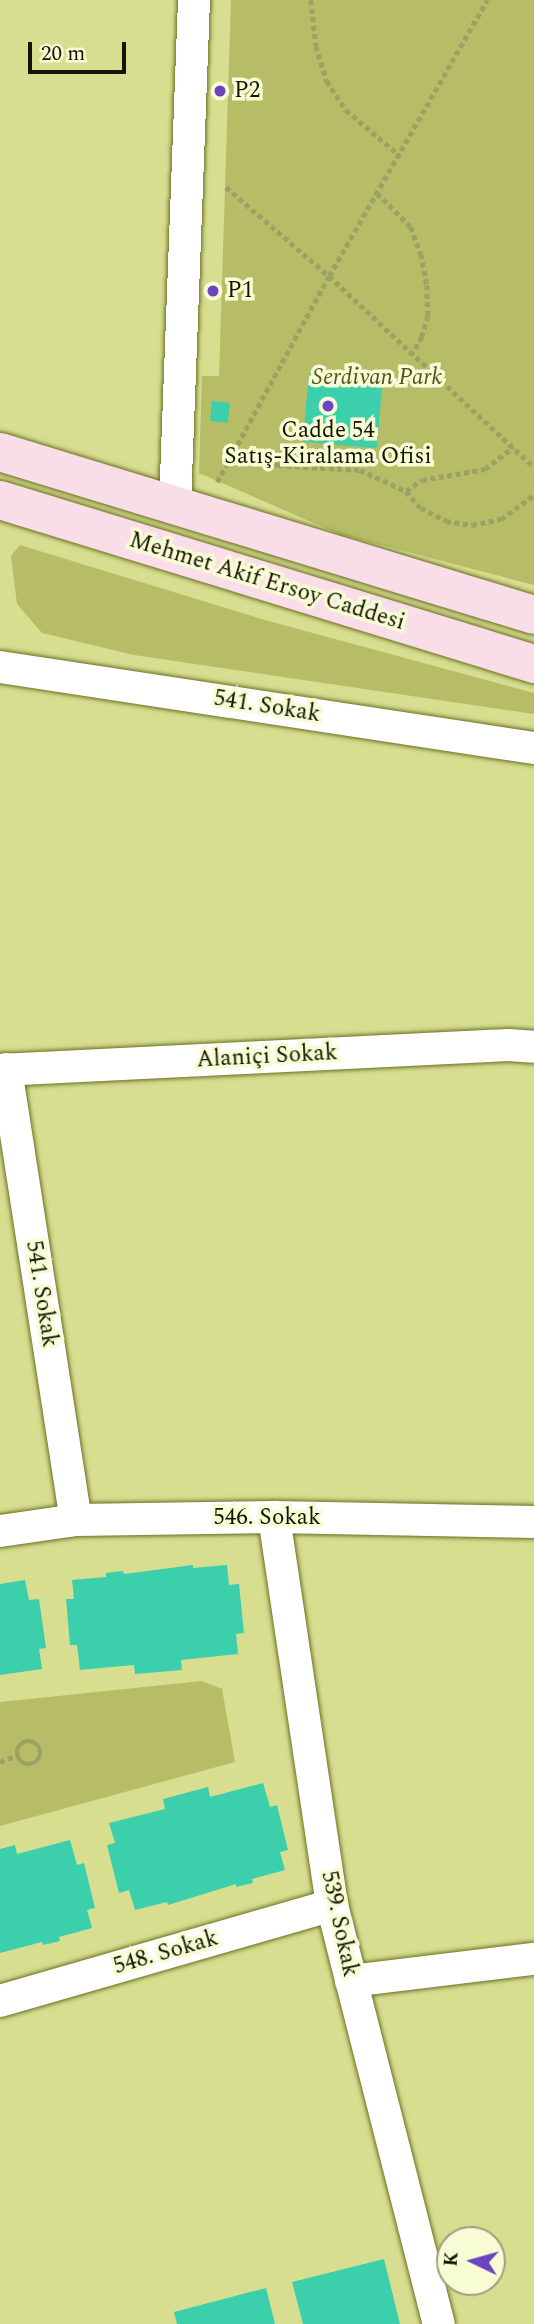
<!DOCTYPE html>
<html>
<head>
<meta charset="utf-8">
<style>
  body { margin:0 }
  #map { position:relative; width:534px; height:2324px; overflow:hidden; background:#d7de90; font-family:Spectral,serif }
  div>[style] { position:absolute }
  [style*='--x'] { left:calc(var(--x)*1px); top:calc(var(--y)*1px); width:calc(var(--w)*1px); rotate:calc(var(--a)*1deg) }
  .green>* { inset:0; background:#b6bd66 }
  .building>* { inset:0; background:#3bcfab; transform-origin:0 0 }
  .path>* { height:4.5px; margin-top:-2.25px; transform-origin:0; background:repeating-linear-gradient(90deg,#9ca164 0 5px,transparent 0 8.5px) }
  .path>.ring { margin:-2.25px; padding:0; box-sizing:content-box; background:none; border:4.5px solid #9ca164; border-radius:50% }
  .roads { filter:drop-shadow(0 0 2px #6c7122) drop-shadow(0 0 2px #6c7122) }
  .minor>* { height:32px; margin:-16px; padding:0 16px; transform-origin:16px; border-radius:16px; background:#fff }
  .primary>* { height:38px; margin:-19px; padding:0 19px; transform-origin:19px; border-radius:19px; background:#f9dde8 }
  .dots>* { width:19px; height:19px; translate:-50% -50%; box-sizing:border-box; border:4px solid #f7fcd5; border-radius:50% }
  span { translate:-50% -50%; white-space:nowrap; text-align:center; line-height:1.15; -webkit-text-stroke:7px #f7fcd5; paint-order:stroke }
  .poi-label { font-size:23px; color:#141500 }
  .left { translate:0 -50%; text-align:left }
  .park-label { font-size:23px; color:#51551c; font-style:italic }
  .street-label { font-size:23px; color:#141500 }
  .north { position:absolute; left:436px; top:2226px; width:70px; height:70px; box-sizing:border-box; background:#f7fcd5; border:2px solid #9ca080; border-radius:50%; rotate:275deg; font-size:19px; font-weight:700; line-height:28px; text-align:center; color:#141500 }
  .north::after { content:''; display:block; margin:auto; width:24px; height:32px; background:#6a45be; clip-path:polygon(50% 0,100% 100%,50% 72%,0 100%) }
  .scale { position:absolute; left:28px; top:42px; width:98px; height:32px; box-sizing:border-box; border:4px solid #141500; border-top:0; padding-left:9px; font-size:21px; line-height:24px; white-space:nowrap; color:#141500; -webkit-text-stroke:5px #f7fcd5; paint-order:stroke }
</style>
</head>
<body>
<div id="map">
  <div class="green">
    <i style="clip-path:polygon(231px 0,534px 0,534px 585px,339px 534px,199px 473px,202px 376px,219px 376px)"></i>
    <i style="clip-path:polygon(20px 545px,265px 620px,534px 693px,534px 714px,134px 655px,42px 633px,17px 604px,11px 556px)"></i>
    <i style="clip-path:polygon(202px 1681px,222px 1689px,235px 1762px,0 1826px,0 1702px)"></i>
  </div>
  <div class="building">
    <i style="left:309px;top:373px;width:74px;height:69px;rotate:5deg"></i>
    <i style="left:212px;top:401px;width:18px;height:20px;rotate:6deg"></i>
    <i style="clip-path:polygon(193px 1565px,193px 1568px,227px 1565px,229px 1585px,239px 1584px,244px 1633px,236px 1634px,238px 1654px,181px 1660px,182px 1670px,135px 1674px,134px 1665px,80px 1670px,77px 1645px,70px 1645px,66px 1599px,74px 1599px,72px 1580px,106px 1577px,106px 1573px,123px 1571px,124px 1574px)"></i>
    <i style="clip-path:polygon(25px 1580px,29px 1600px,39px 1599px,46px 1648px,39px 1649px,42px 1669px,0 1675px,0 1584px)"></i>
    <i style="clip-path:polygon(263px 1783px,270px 1807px,277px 1805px,288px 1850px,280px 1852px,285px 1870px,252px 1879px,253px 1883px,236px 1887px,236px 1884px,168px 1905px,167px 1902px,135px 1910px,129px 1890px,119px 1893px,107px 1845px,115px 1843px,109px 1823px,165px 1809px,163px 1799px,208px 1787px,210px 1797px)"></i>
    <i style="clip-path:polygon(70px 1840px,77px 1865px,84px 1863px,95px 1908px,87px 1910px,92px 1928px,59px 1937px,60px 1941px,43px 1945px,42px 1942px,0 1953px,0 1849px,15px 1845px,17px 1854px)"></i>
    <i style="clip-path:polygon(384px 2259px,400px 2324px,303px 2324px,292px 2282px)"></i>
    <i style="clip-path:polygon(266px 2288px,275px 2324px,177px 2324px,174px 2312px)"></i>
  </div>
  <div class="path">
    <i style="--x:311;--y:0;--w:46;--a:83.8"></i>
    <i style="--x:316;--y:46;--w:37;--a:73"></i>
    <i style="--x:327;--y:81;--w:35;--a:57"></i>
    <i style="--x:346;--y:110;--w:70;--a:40.3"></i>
    <i style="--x:226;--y:187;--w:136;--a:40.8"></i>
    <i style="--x:329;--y:276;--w:318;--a:-60.2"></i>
    <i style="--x:377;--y:193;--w:48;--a:45"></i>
    <i style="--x:411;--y:227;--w:29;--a:70"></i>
    <i style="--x:421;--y:254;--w:32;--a:79"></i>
    <i style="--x:427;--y:285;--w:31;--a:88"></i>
    <i style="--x:428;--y:316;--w:22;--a:106"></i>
    <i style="--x:422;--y:337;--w:20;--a:120"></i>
    <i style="--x:231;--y:457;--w:48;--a:9.7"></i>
    <i style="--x:278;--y:465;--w:82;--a:3.5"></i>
    <i style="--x:360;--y:470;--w:51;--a:24.5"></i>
    <i style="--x:406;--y:491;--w:23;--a:49"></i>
    <i style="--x:421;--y:508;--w:28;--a:27"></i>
    <i style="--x:446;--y:521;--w:26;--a:9"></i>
    <i style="--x:472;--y:525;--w:30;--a:-12"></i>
    <i style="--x:501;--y:519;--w:41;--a:-36"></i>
    <i style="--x:217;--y:482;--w:234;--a:-61.5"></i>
    <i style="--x:329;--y:276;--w:280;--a:43"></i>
    <i style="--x:406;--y:491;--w:19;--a:-35"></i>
    <i style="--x:422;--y:480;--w:64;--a:-9.9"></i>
    <i style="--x:485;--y:469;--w:36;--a:-38"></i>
    <i class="ring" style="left:17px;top:1741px;width:19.5px;height:19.5px"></i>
    <i style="--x:0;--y:1762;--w:19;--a:-21"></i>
  </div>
  <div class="roads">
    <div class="minor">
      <i style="--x:175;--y:504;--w:504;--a:-87.84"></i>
      <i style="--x:0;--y:667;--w:540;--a:8.63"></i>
      <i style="--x:6;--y:1069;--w:456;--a:81.2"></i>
      <i style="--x:0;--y:1070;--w:509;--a:-2.82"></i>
      <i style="--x:508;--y:1045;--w:26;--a:4"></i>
      <i style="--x:274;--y:1517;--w:392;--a:81.5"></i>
      <i style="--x:332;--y:1905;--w:432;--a:75.7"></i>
      <i style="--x:0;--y:1531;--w:77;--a:-8.2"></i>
      <i style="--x:76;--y:1520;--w:198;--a:-0.9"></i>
      <i style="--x:274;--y:1517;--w:260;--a:1.1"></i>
      <i style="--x:351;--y:1981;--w:184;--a:-6.9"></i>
      <i style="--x:0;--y:2001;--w:346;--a:-16.1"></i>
    </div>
    <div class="primary">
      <i style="--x:0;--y:452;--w:558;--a:16.97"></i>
      <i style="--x:0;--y:500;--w:559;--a:17.07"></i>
    </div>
  </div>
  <div class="dots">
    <i style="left:220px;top:91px;background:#6a45be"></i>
    <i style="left:213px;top:291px;background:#6a45be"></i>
    <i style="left:328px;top:406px;background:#6a45be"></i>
  </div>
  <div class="poi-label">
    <span class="left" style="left:234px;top:91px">P2</span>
    <span class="left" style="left:227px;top:291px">P1</span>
    <span style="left:328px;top:444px">Cadde 54<br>Satış-Kiralama Ofisi</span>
  </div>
  <div class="park-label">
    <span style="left:377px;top:378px">Serdivan Park</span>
  </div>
  <div class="street-label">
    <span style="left:267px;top:582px;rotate:17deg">Mehmet Akif Ersoy Caddesi</span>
    <span style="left:267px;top:707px;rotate:9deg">541. Sokak</span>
    <span style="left:267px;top:1057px;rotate:-3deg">Alaniçi Sokak</span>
    <span style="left:41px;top:1294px;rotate:81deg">541. Sokak</span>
    <span style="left:267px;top:1518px">546. Sokak</span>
    <span style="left:339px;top:1924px;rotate:78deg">539. Sokak</span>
    <span style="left:166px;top:1953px;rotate:-16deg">548. Sokak</span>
  </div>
  <div class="north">K</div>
  <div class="scale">20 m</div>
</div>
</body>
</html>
